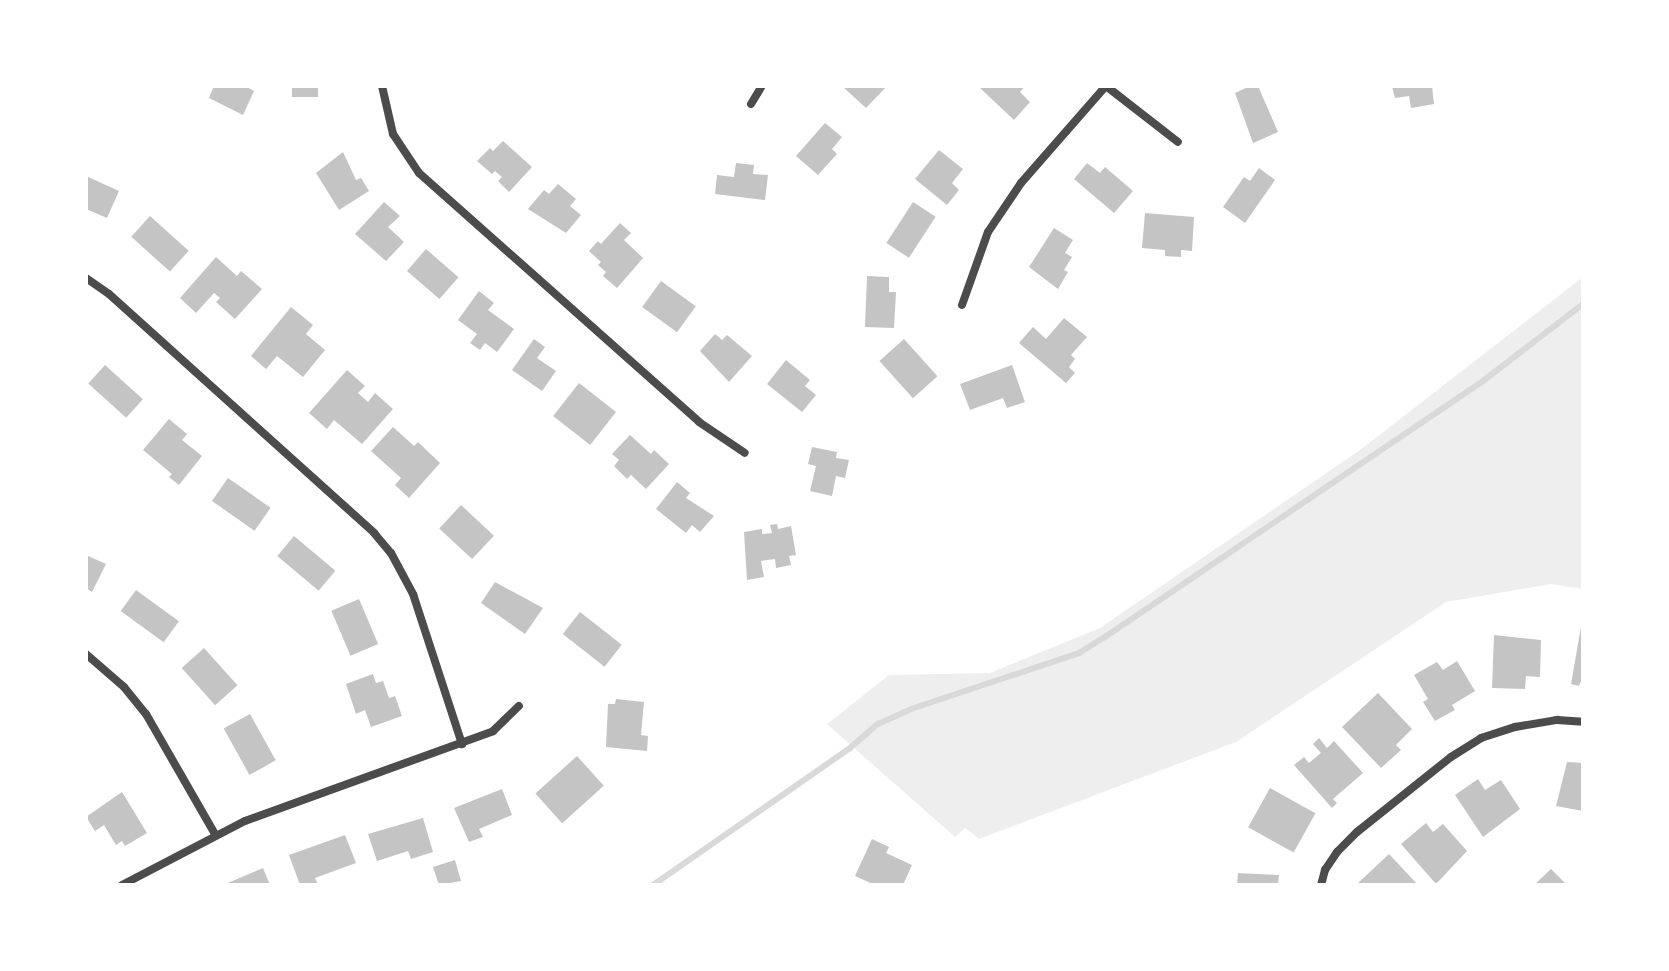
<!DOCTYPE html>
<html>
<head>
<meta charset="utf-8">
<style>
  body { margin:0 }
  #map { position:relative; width:1669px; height:971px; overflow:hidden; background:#fff; font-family:"Public Sans",sans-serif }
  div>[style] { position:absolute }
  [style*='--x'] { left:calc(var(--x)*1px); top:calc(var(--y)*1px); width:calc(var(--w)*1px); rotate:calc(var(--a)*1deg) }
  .green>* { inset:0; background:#eee }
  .stream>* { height:6px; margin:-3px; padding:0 3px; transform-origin:3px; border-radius:3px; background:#d9d9d9 }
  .building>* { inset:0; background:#c4c4c4; transform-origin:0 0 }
  .minor>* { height:8px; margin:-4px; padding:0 4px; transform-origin:4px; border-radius:4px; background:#4c4c4c }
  span { translate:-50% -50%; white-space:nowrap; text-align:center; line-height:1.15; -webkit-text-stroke:6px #fff; paint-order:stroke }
  .frame { position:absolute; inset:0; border:88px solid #fff; pointer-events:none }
</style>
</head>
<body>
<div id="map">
  <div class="green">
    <i style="clip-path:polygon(1583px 277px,1583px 589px,1551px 584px,1446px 602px,1236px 742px,979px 839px,965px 828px,955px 837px,827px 724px,889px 675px,990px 673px,1100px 628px,1360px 450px)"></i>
  </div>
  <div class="stream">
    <i style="--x:653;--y:885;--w:240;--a:-34.8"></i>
    <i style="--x:850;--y:748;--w:37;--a:-41"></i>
    <i style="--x:878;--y:724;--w:36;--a:-24"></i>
    <i style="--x:911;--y:709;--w:177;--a:-18.4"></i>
    <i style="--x:1079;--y:653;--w:31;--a:-32"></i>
    <i style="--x:1105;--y:637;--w:457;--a:-34.1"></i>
    <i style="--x:1483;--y:381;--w:126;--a:-37.6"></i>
  </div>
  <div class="building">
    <i style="clip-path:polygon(214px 86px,245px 86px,254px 91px,243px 115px,209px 98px)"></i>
    <i style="left:292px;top:86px;width:26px;height:11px"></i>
    <i style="clip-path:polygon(842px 86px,887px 86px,866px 108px)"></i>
    <i style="clip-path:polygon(982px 86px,1025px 86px,1020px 92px,1030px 102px,1014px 120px,980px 88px)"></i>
    <i style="clip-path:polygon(1250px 86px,1258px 86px,1278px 132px,1253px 143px,1235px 93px)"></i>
    <i style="clip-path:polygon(1392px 86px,1432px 86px,1434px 104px,1411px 108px,1409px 96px,1395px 98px)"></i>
    <i style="clip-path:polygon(825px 123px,842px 137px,832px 149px,837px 154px,818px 175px,796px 156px)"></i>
    <i style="clip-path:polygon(503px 141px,532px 167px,509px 192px,498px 181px,502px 177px,495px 171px,492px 174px,477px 161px,490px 148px,493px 151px)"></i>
    <i style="clip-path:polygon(939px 150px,963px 169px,952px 183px,959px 190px,947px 205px,915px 179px)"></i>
    <i style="clip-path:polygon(343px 152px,356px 180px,361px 178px,369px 191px,339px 210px,316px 173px)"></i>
    <i style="clip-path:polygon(736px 163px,754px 165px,753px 174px,768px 175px,765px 200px,715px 194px,717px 175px,734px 177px)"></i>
    <i style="clip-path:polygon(1087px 163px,1100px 173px,1105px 167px,1133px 191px,1114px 213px,1074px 179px)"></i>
    <i style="clip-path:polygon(1259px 168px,1275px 180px,1245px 223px,1223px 207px,1244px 177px,1250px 181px)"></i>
    <i style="clip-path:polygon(86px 176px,119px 191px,107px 218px,86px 209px)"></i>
    <i style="clip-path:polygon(558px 184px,576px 199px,570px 206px,581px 215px,566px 233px,528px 209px,544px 190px,549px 194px)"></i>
    <i style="clip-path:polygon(384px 202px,400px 216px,388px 227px,404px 242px,386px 261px,355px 234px)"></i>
    <i style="left:913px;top:202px;width:27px;height:49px;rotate:33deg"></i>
    <i style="clip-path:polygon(1145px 213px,1194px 217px,1192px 251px,1181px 250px,1181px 257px,1165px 256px,1165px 250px,1142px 248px)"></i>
    <i style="left:150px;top:216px;width:52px;height:28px;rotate:42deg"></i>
    <i style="clip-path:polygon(620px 223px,631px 233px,624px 240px,643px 258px,617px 288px,603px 276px,606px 272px,598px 265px,601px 262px,589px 251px,598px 241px,601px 244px)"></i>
    <i style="clip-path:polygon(1054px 228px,1073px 240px,1065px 253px,1072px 257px,1064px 270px,1068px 272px,1058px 289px,1029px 267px)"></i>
    <i style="left:426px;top:249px;width:43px;height:29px;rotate:41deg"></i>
    <i style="clip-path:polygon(216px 257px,237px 276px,241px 271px,262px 289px,235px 319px,216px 302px,220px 298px,214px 293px,196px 313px,180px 298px)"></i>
    <i style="clip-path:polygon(867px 276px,889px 277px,889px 292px,896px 292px,894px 328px,865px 327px)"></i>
    <i style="left:661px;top:281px;width:43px;height:32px;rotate:36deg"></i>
    <i style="clip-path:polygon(479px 291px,494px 303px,488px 310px,514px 329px,497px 352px,485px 343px,480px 350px,470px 343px,477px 334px,458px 320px)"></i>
    <i style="clip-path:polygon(291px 307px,313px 325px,306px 334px,325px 350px,303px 377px,277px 356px,266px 369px,251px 356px)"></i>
    <i style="clip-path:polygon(1064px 318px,1087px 337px,1071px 355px,1075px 359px,1069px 367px,1075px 373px,1066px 383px,1019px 343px,1033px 327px,1046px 339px)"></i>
    <i style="clip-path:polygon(715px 334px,722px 340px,727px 335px,752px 356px,729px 382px,700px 351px)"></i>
    <i style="clip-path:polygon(534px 339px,545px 347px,537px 358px,556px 371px,542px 391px,512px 370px)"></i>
    <i style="left:904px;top:339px;width:50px;height:33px;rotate:48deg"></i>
    <i style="clip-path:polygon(786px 360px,810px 380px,805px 386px,816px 395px,802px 412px,767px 384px)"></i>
    <i style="left:105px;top:365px;width:51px;height:25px;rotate:42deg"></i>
    <i style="clip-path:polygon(1012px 365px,1025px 402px,1007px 408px,1003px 398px,970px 410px,960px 384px)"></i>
    <i style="clip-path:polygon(347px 370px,365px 386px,358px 393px,368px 402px,375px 393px,393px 409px,362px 444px,334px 420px,327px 429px,309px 413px)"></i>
    <i style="left:579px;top:383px;width:47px;height:42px;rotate:38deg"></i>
    <i style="clip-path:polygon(169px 419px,187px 434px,182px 440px,202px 456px,179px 485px,169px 477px,172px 474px,143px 450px)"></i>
    <i style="clip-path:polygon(393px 427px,414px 446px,418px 442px,440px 463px,409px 498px,395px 485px,401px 478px,371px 451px)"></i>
    <i style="clip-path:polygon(630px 435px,651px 454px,654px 450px,669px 464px,646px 489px,631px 475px,627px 479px,614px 466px,619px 460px,612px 454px)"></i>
    <i style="clip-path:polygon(812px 447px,837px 452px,836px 458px,849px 460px,845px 478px,836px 476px,832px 496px,810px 491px,816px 466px,808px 464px)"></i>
    <i style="left:228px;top:478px;width:52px;height:28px;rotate:35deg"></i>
    <i style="clip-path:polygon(677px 482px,690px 493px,686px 498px,714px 516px,700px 532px,692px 525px,686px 533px,656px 509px)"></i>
    <i style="left:461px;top:505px;width:45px;height:32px;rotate:43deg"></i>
    <i style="clip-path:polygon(777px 524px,778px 529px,791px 526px,796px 555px,789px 556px,791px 565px,776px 568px,775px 559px,761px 561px,764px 577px,747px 580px,744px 532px,762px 529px,762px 534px,772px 533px,770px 525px)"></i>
    <i style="left:294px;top:536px;width:54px;height:26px;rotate:40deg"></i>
    <i style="clip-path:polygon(86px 555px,106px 564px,92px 592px,86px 588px)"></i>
    <i style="clip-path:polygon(495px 582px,543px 608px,525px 634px,481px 603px)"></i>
    <i style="left:136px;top:590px;width:53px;height:26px;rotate:36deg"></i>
    <i style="left:359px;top:599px;width:49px;height:30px;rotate:67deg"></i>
    <i style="left:580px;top:612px;width:53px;height:28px;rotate:38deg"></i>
    <i style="clip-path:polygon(1581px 627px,1583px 676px,1579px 686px,1571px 684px)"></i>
    <i style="clip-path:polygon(1494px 635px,1541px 640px,1540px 677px,1526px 676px,1525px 689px,1492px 688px)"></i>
    <i style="left:204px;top:648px;width:50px;height:30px;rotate:48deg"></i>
    <i style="clip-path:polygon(1457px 661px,1475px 691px,1452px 705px,1455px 710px,1435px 721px,1423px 702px,1428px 699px,1414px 675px,1437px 662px,1443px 670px)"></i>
    <i style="clip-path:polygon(373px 674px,376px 683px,383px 681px,389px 698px,395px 696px,402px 716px,371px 727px,365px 710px,356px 714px,346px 684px)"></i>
    <i style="clip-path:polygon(1378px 693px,1412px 729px,1396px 745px,1401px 750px,1381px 768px,1342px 727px)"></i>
    <i style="clip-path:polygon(616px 699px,644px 702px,641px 735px,648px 736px,647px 751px,606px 747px,608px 704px,615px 704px)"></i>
    <i style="left:250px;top:714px;width:53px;height:30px;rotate:61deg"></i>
    <i style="clip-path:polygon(1319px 738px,1327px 748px,1334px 741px,1363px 773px,1333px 799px,1337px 803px,1332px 808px,1294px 765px,1304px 757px,1309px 763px,1321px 753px,1313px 744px)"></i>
    <i style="left:577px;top:756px;width:40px;height:56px;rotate:48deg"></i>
    <i style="clip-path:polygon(1567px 762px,1583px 763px,1583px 811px,1556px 806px)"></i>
    <i style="clip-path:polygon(1478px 779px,1485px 790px,1501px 780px,1520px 809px,1483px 837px,1455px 795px)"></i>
    <i style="left:1270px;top:788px;width:52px;height:45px;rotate:29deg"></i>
    <i style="clip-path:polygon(502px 789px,512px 815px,479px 829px,483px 837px,469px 842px,454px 808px)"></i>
    <i style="clip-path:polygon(122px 792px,147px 833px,125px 846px,122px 841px,116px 845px,104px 825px,95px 831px,86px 817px)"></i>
    <i style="clip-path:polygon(423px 818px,433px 852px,411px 859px,408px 851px,377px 861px,368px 834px)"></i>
    <i style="clip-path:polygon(1426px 823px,1433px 832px,1443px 824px,1467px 851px,1436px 884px,1401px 844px)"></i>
    <i style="clip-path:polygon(345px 835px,356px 863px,315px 878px,318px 885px,300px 885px,289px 855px)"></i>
    <i style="clip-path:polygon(872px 839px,889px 847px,886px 853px,912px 865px,903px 885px,875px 885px,855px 876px)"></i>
    <i style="clip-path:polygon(1389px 854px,1418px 885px,1356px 885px)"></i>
    <i style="clip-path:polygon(455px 860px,461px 881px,439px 885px,433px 867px)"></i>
    <i style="clip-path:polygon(263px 868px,270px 885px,223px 885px)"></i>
    <i style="clip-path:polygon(1551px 869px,1567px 885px,1534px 885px)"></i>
    <i style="clip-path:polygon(1238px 873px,1279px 875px,1278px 885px,1237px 885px)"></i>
  </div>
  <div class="minor">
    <i style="--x:382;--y:86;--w:49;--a:77.1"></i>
    <i style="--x:393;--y:134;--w:47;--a:56.3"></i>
    <i style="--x:419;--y:173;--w:375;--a:41.6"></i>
    <i style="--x:699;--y:422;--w:55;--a:34"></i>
    <i style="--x:751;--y:104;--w:21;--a:-59"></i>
    <i style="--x:86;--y:278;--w:28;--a:35"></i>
    <i style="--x:109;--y:294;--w:357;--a:42"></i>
    <i style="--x:374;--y:533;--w:26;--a:50"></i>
    <i style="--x:391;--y:553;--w:47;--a:61.8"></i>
    <i style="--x:413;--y:594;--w:158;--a:71.9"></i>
    <i style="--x:962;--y:305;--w:77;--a:-70.4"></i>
    <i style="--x:988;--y:232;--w:59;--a:-56"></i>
    <i style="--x:1021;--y:183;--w:129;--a:-48.8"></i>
    <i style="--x:1106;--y:86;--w:91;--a:37.9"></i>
    <i style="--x:86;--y:654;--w:50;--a:41"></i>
    <i style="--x:124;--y:687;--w:35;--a:51"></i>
    <i style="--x:146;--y:714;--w:138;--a:60.1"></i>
    <i style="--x:122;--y:885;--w:139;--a:-27.5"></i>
    <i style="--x:245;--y:821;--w:264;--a:-19.9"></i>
    <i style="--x:493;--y:731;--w:36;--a:-44"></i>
    <i style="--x:1321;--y:885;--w:16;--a:-75"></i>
    <i style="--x:1325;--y:870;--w:22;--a:-56"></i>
    <i style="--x:1337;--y:852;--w:28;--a:-45"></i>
    <i style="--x:1357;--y:832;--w:120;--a:-38.6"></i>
    <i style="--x:1451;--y:757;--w:36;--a:-32"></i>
    <i style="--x:1481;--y:738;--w:36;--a:-18"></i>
    <i style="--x:1515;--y:727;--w:43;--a:-9.5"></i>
    <i style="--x:1557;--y:720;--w:26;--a:4"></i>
  </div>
  <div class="frame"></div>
</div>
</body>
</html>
